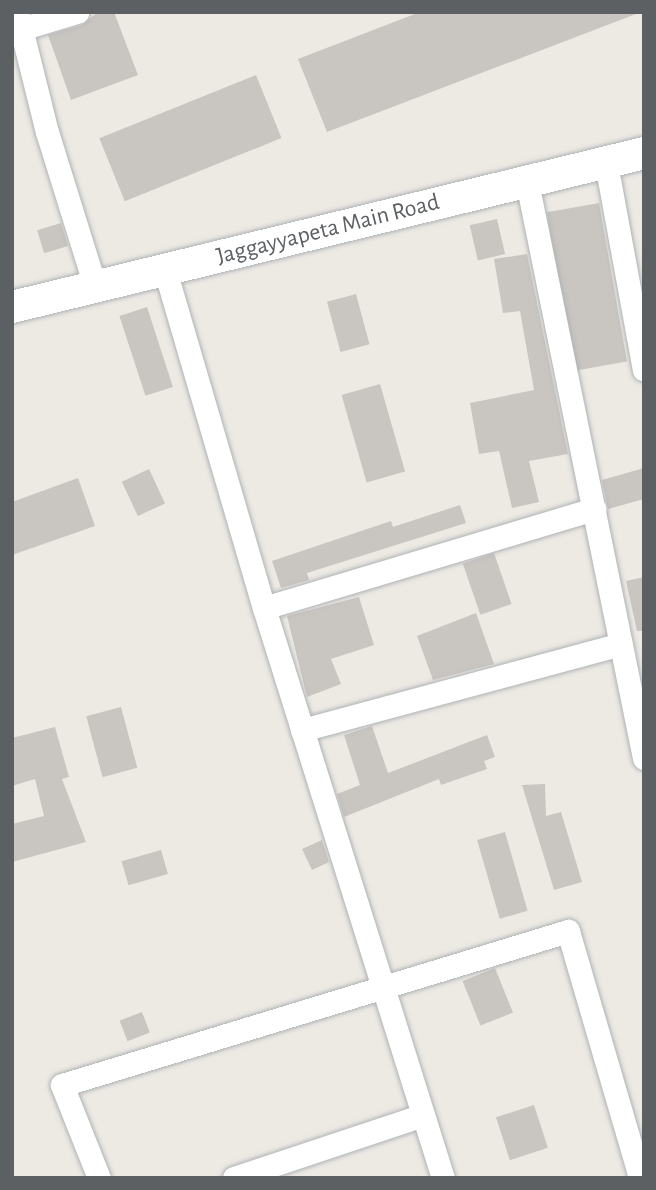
<!DOCTYPE html>
<html>
<head>
<meta charset="utf-8">
<style>
  body { margin:0 }
  #map { position:relative; width:656px; height:1190px; overflow:hidden; background:#edeae4; font-family:"Alegreya Sans",sans-serif }
  div>[style] { position:absolute }
  [style*='--x'] { left:calc(var(--x)*1px); top:calc(var(--y)*1px); width:calc(var(--w)*1px); rotate:calc(var(--a)*1deg) }
  .building>* { inset:0; background:#c9c5c1; transform-origin:0 0 }
  .roads { filter:drop-shadow(0 0 2px #afb2b5) drop-shadow(0 0 2px #afb2b5) }
  .minor>* { height:23px; margin:-11.5px; padding:0 11.5px; transform-origin:11.5px; border-radius:11.5px; background:#fff }
  .secondary>* { height:32px; margin:-16px; padding:0 16px; transform-origin:16px; border-radius:16px; background:#fff }
  span { translate:-50% -50%; white-space:nowrap; text-align:center; line-height:1.15; -webkit-text-stroke:5px #fff; paint-order:stroke }
  .street-label { font-size:24px; color:#5c6063 }
  .frame { position:absolute; inset:0; border:14px solid #5c6063; pointer-events:none }
</style>
</head>
<body>
<div id="map">
  <div class="building">
    <i style="clip-path:polygon(98px 12px,114px 12px,138px 75px,71px 100px,48px 35px,82px 25px)"></i>
    <i style="clip-path:polygon(420px 12px,636px 12px,636px 14px,327px 132px,298px 59px)"></i>
    <i style="left:256px;top:75px;width:68px;height:169px;rotate:68deg"></i>
    <i style="left:599px;top:203px;width:161px;height:53px;rotate:80deg"></i>
    <i style="left:497px;top:219px;width:36px;height:28px;rotate:77deg"></i>
    <i style="left:61px;top:223px;width:24px;height:25px;rotate:73deg"></i>
    <i style="clip-path:polygon(527px 254px,568px 454px,529px 461px,539px 502px,512px 508px,499px 451px,479px 454px,470px 403px,534px 390px,520px 311px,503px 313px,494px 259px)"></i>
    <i style="left:356px;top:294px;width:52px;height:30px;rotate:75deg"></i>
    <i style="left:147px;top:307px;width:84px;height:29px;rotate:72deg"></i>
    <i style="left:380px;top:384px;width:91px;height:40px;rotate:74deg"></i>
    <i style="clip-path:polygon(644px 468px,644px 499px,608px 509px,602px 480px)"></i>
    <i style="left:149px;top:469px;width:38px;height:30px;rotate:65deg"></i>
    <i style="clip-path:polygon(78px 478px,95px 526px,12px 555px,12px 502px)"></i>
    <i style="clip-path:polygon(460px 505px,466px 523px,307px 573px,309px 580px,281px 588px,272px 561px,391px 521px,393px 527px)"></i>
    <i style="left:494px;top:553px;width:54px;height:33px;rotate:71deg"></i>
    <i style="clip-path:polygon(644px 577px,644px 631px,637px 631px,626px 581px)"></i>
    <i style="clip-path:polygon(359px 597px,374px 645px,331px 659px,341px 684px,307px 697px,287px 616px)"></i>
    <i style="clip-path:polygon(476px 613px,494px 664px,433px 680px,417px 636px)"></i>
    <i style="left:121px;top:707px;width:63px;height:36px;rotate:75deg"></i>
    <i style="clip-path:polygon(372px 726px,388px 773px,487px 735px,495px 757px,484px 761px,487px 769px,441px 785px,439px 779px,344px 817px,337px 794px,360px 785px,344px 735px)"></i>
    <i style="clip-path:polygon(55px 727px,69px 777px,62px 779px,86px 842px,12px 862px,12px 824px,44px 816px,35px 779px,12px 786px,12px 738px)"></i>
    <i style="clip-path:polygon(545px 784px,546px 816px,561px 812px,582px 882px,554px 890px,522px 785px)"></i>
    <i style="left:505px;top:832px;width:82px;height:29px;rotate:74deg"></i>
    <i style="clip-path:polygon(322px 840px,329px 862px,312px 870px,302px 849px)"></i>
    <i style="left:161px;top:850px;width:25px;height:41px;rotate:74deg"></i>
    <i style="left:495px;top:968px;width:48px;height:35px;rotate:68deg"></i>
    <i style="left:142px;top:1012px;width:22px;height:24px;rotate:69deg"></i>
    <i style="left:534px;top:1105px;width:45px;height:40px;rotate:72deg"></i>
  </div>
  <div class="roads">
    <div class="minor">
      <i style="--x:17;--y:12;--w:124;--a:76"></i>
      <i style="--x:47;--y:132;--w:164;--a:72.7"></i>
      <i style="--x:21;--y:29;--w:59;--a:-16.9"></i>
      <i style="--x:606;--y:163;--w:210;--a:79.6"></i>
      <i style="--x:527;--y:182;--w:588;--a:78.52"></i>
      <i style="--x:165;--y:270;--w:352;--a:73.7"></i>
      <i style="--x:264;--y:608;--w:597;--a:72.57"></i>
      <i style="--x:264;--y:608;--w:345;--a:-16.7"></i>
      <i style="--x:302;--y:730;--w:330;--a:-15.1"></i>
      <i style="--x:99;--y:1178;--w:100;--a:-111.7"></i>
      <i style="--x:62;--y:1085;--w:529;--a:-16.93"></i>
      <i style="--x:568;--y:931;--w:257;--a:73.7"></i>
      <i style="--x:234;--y:1178;--w:199;--a:-18.4"></i>
    </div>
    <div class="secondary">
      <i style="--x:12;--y:307;--w:650;--a:-13.69"></i>
    </div>
  </div>
  <div class="street-label">
    <span style="left:328px;top:230px;rotate:-14deg">Jaggayyapeta Main Road</span>
  </div>
  <div class="frame"></div>
</div>
</body>
</html>
